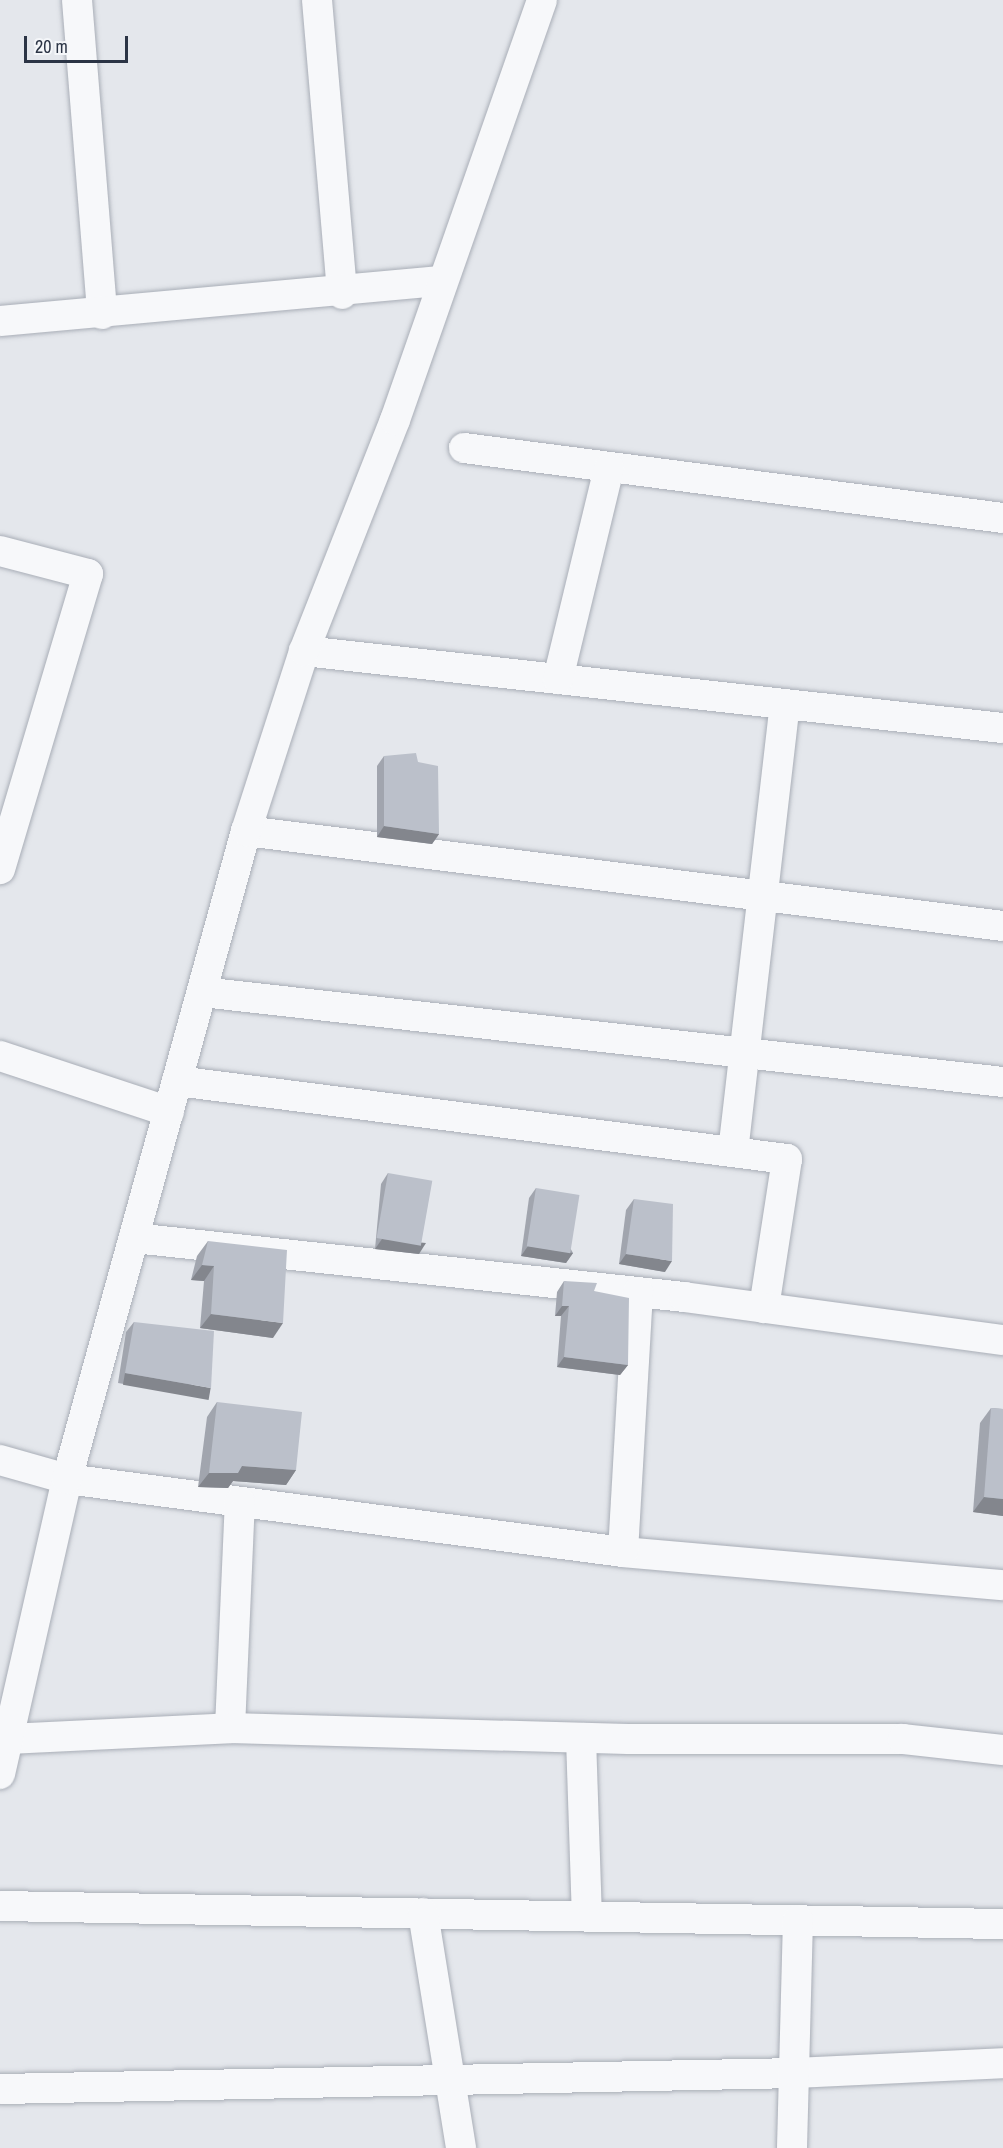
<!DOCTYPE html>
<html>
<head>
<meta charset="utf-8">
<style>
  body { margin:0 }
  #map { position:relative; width:1003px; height:2148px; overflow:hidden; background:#e4e7ec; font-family:"Archivo Narrow",sans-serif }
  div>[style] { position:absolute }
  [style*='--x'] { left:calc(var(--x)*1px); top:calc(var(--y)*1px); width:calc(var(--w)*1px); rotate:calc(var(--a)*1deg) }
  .roads { filter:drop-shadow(0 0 2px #a9aeb7) drop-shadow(0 0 2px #a9aeb7) }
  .street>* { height:30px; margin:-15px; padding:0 15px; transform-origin:15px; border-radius:15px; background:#f7f8fa }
  .wall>* { inset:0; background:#a1a5ae }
  .shaded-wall>* { inset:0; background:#83868d; transform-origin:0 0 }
  .building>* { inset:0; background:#bbc0ca; transform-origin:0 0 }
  span { translate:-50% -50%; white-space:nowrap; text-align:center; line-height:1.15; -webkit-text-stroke:4.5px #f4f6f9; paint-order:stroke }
  .scale { position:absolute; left:24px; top:36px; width:104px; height:27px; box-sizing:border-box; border:3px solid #2b3445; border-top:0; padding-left:8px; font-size:18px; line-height:21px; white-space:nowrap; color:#2b3445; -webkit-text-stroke:4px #f4f6f9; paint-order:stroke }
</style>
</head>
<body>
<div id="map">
  <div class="roads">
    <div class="street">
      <i style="--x:77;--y:0;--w:315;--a:85.4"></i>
      <i style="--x:317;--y:0;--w:295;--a:85.1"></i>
      <i style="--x:0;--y:321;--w:444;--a:-5.2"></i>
      <i style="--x:464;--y:448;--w:544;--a:7.4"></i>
      <i style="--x:0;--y:551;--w:91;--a:14.6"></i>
      <i style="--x:88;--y:574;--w:308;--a:106.6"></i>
      <i style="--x:304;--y:651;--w:703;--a:6.29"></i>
      <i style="--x:558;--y:679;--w:217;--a:-76.4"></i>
      <i style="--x:246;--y:831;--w:763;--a:7.15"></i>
      <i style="--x:202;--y:992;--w:806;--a:6.41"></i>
      <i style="--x:0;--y:1056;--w:178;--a:18.3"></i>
      <i style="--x:177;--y:1081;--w:615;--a:7.29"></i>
      <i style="--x:787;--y:1159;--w:151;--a:98.8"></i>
      <i style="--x:733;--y:1152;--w:451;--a:-83.4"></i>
      <i style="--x:134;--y:1238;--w:553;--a:6.12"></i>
      <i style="--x:684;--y:1297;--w:322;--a:7.7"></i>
      <i style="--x:0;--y:1460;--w:70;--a:15.8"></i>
      <i style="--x:67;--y:1479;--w:561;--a:7.48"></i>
      <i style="--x:623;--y:1552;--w:381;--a:5"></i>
      <i style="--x:623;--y:1552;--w:260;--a:-86.7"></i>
      <i style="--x:230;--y:1728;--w:226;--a:-87.5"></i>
      <i style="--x:581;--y:1738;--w:178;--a:88.1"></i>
      <i style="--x:8;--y:1739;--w:222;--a:-2.8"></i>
      <i style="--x:230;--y:1728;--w:398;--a:1.6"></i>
      <i style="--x:628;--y:1739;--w:275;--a:0"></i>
      <i style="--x:903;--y:1739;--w:101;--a:6.3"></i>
      <i style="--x:0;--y:1774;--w:303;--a:-77.2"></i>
      <i style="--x:67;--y:1479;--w:672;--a:-74.56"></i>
      <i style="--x:246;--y:831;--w:189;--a:-72.1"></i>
      <i style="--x:304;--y:651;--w:248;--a:-68.5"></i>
      <i style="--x:395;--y:420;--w:445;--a:-70.7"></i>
      <i style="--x:0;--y:1906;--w:1003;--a:1.03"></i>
      <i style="--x:423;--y:1913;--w:238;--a:80.8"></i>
      <i style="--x:0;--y:2089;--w:794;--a:-1.15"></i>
      <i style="--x:794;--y:2073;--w:209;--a:-2.7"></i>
      <i style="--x:792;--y:2148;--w:228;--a:-88.5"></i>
    </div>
  </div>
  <div class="wall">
    <i style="clip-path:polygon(384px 756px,418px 762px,439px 834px,432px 844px,377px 837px,377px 766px)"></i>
    <i style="clip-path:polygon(388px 1173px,419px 1254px,375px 1249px,381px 1184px)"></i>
    <i style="clip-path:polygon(536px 1188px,573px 1253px,566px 1263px,521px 1256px,529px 1198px)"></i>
    <i style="clip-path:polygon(634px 1199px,665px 1272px,619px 1264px,626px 1210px)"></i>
    <i style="clip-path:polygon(208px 1241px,273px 1338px,200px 1328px,204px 1281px,191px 1280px,197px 1256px)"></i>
    <i style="clip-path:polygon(564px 1281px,594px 1291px,628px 1365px,620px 1375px,557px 1367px,561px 1316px,555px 1316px,557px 1292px)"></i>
    <i style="clip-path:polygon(134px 1322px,204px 1398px,118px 1383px,126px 1332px)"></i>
    <i style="clip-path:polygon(217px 1402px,296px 1470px,286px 1485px,233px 1481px,228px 1488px,198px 1487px,207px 1417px)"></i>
    <i style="clip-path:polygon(991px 1408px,1003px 1409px,1003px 1516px,973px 1512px,980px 1423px)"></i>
  </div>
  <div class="shaded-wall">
    <i style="clip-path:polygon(384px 826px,439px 834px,432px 844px,377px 837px)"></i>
    <i style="clip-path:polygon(382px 1239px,426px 1243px,419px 1254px,375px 1249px)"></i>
    <i style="clip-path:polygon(528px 1246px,573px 1253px,566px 1263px,521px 1256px)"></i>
    <i style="clip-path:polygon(626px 1254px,672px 1261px,665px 1272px,619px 1264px)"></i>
    <i style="clip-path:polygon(202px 1265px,214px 1266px,204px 1281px,191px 1280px)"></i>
    <i style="clip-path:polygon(562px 1306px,569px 1306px,561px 1316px,555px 1316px)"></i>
    <i style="clip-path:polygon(211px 1314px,283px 1323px,273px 1338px,200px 1328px)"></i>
    <i style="clip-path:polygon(564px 1357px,628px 1365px,620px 1375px,557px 1367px)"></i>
    <i style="left:125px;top:1373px;width:87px;height:12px;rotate:10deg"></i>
    <i style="clip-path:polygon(242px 1466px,296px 1470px,286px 1485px,233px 1481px,228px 1488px,198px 1487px,209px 1473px)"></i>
    <i style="clip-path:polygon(984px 1497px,1003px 1499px,1003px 1516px,973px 1512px)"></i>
  </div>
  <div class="building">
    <i style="clip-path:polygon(416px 753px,418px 762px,438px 766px,439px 834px,384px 826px,384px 756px)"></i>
    <i style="left:388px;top:1173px;width:45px;height:66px;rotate:10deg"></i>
    <i style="left:536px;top:1188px;width:44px;height:59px;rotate:9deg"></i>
    <i style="clip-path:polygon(634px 1199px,673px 1204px,672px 1261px,626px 1254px)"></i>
    <i style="clip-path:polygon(208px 1241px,287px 1250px,283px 1323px,211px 1314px,214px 1266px,202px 1265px)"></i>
    <i style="clip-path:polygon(564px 1281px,597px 1283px,594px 1291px,629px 1298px,628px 1365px,564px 1357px,569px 1306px,562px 1306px)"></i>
    <i style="clip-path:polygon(134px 1322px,214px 1331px,211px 1388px,125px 1373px)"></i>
    <i style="clip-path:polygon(217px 1402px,302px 1412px,296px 1470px,242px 1466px,238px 1473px,209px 1473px)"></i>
    <i style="clip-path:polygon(991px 1408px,1003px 1409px,1003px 1499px,984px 1497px)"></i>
  </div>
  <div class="scale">20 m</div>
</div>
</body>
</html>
